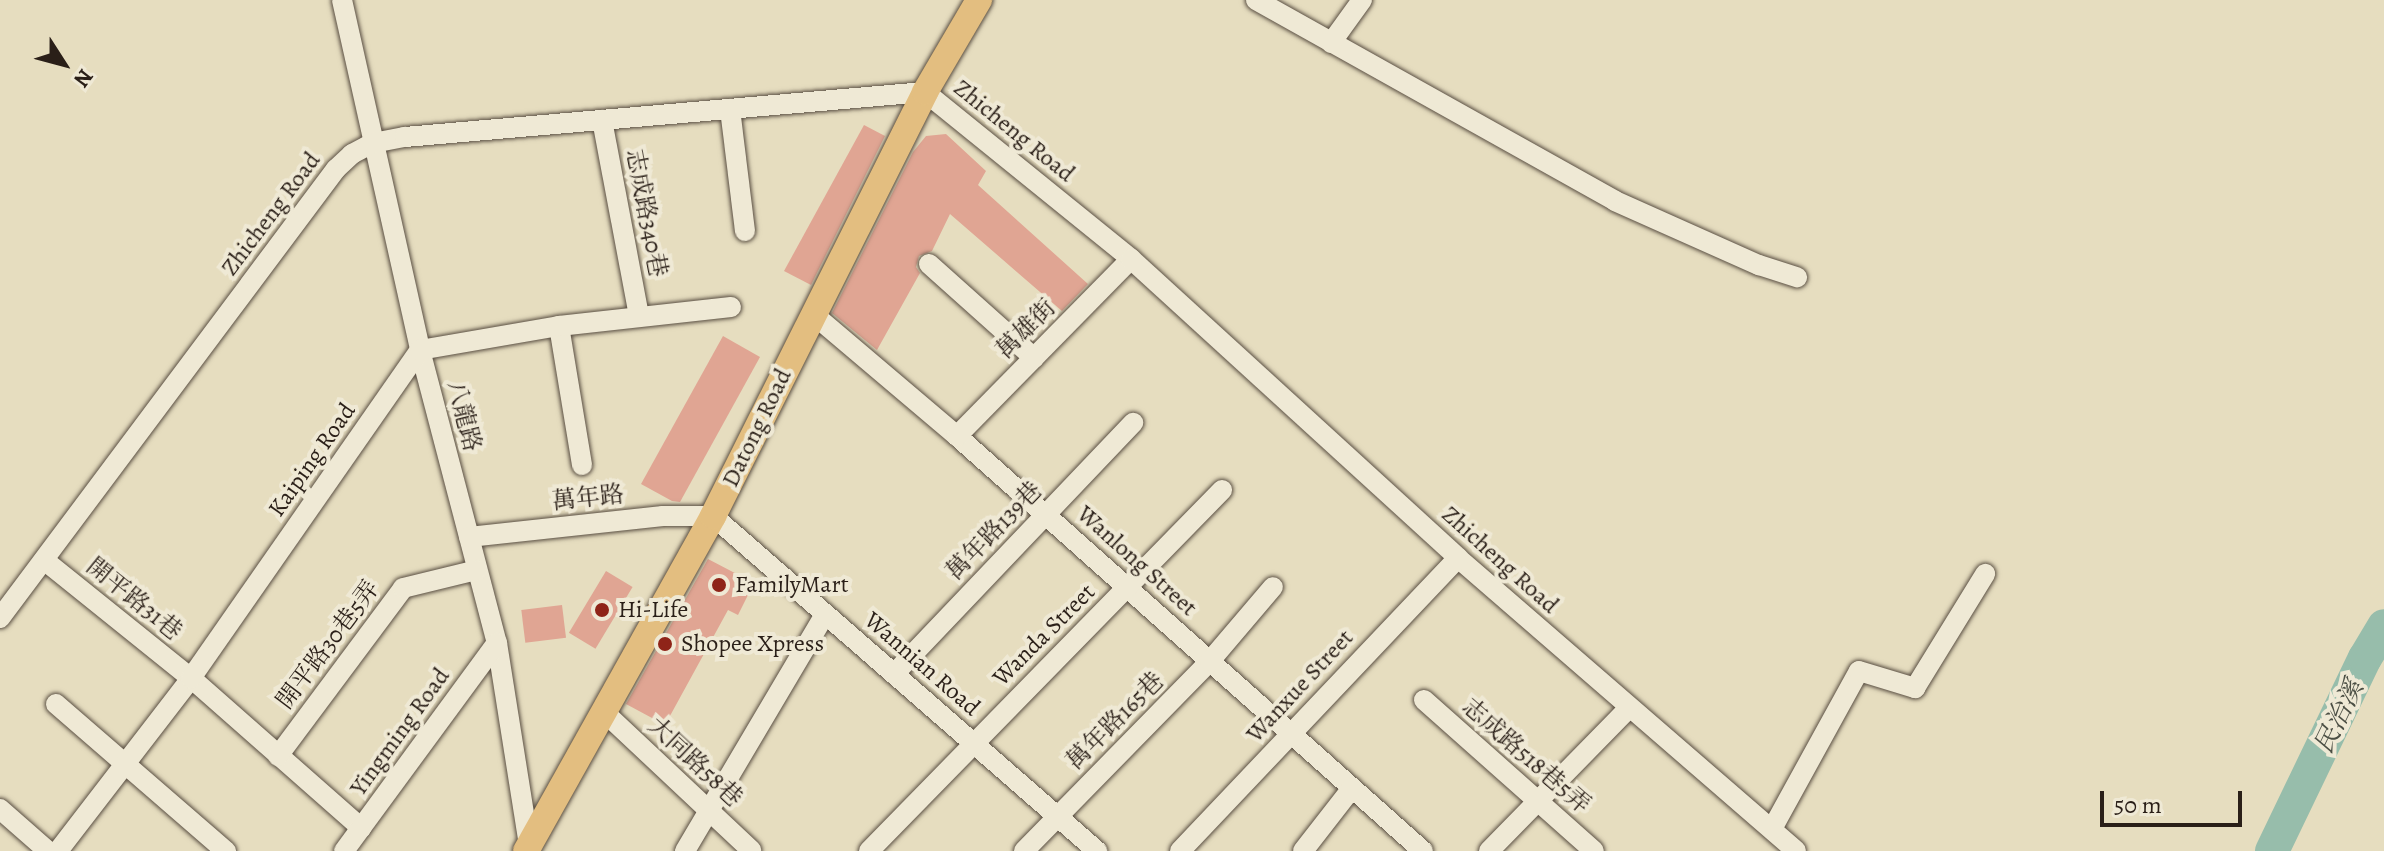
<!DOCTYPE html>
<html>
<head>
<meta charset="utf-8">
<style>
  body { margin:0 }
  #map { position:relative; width:2384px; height:851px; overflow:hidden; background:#e6ddbf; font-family:Alegreya,"Noto Serif TC",serif }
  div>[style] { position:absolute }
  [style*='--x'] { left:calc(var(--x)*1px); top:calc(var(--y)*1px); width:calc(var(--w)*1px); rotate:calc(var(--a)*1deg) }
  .river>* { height:34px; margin:-17px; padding:0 17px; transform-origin:17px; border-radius:17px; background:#97bdab }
  .building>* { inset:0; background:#e0a593; transform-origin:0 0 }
  .roads { filter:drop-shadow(0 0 2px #594e42) drop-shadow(0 0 2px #594e42) }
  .minor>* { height:20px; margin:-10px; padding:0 10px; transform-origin:10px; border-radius:10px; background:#efe9d5 }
  .major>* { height:26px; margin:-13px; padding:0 13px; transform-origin:13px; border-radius:13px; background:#e3be80 }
  .dots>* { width:22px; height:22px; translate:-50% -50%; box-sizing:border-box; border:4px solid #efe9d5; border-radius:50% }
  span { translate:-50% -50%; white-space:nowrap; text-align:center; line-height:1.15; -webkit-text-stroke:8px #efe9d5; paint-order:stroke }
  .street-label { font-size:24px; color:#2a1f18 }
  .poi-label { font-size:24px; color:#2a1f18 }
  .left { translate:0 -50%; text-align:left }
  .water-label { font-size:26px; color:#4b4e44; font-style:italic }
  .north { position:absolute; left:24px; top:24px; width:80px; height:80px; -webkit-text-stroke:6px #efe9d5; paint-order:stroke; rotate:126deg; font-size:22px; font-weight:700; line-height:32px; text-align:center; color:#2a1f18 }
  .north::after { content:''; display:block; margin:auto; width:28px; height:36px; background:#2a1f18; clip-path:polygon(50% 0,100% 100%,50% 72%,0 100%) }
  .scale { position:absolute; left:2100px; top:791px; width:142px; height:36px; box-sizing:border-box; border:4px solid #2a1f18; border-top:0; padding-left:10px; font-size:24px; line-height:28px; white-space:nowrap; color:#2a1f18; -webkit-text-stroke:6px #efe9d5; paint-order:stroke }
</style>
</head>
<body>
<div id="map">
  <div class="river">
    <i style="--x:2272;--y:851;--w:214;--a:-64.3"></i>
    <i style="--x:2365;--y:658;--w:37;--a:-59"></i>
  </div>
  <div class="building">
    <i style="clip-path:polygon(864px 125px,885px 136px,811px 285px,784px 271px)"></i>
    <i style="clip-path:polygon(946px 134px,986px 171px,978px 185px,1088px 284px,1062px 311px,950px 214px,932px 251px,919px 256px,916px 267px,920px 273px,877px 350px,832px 313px,913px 152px,926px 136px)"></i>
    <i style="clip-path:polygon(723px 336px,760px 357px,680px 502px,672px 501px,641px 484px)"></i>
    <i style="clip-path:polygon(708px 559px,754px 583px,738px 615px,728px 610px,665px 725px,626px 704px)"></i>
    <i style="left:606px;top:571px;width:31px;height:72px;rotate:31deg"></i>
    <i style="left:562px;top:605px;width:33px;height:41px;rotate:83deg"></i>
  </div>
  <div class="roads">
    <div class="minor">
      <i style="--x:342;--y:0;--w:359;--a:77.4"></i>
      <i style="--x:420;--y:350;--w:303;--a:75.3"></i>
      <i style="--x:497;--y:643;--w:206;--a:81"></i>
      <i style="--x:1256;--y:0;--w:411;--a:29.2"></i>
      <i style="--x:1615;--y:201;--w:158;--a:24"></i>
      <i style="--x:1759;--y:265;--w:40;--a:18"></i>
      <i style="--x:1331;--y:43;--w:53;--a:-54.2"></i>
      <i style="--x:730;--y:109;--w:123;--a:83"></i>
      <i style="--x:602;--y:120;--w:199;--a:79.3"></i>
      <i style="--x:929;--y:264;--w:141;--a:41.8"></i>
      <i style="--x:813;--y:314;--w:189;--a:40.3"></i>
      <i style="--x:957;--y:436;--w:624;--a:41.69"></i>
      <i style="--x:559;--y:326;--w:141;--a:80.6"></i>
      <i style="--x:957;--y:436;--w:248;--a:-45.5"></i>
      <i style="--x:469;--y:537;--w:195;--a:-6.2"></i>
      <i style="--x:663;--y:516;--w:50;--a:0"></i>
      <i style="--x:713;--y:516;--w:510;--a:41.1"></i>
      <i style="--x:44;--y:560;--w:189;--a:38.8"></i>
      <i style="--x:191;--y:678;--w:227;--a:41.4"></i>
      <i style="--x:0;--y:618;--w:561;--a:-53.19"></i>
      <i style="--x:336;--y:169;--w:22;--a:-43"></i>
      <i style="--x:352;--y:154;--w:24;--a:-28"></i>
      <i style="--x:373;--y:143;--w:33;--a:-11"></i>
      <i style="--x:405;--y:137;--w:522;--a:-4.95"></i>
      <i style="--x:925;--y:92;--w:265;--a:39"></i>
      <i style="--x:1131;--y:259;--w:443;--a:42.4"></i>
      <i style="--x:1458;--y:558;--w:447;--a:40.9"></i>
      <i style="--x:894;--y:674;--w:347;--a:-46.4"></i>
      <i style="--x:1424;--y:700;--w:227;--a:41.6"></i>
      <i style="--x:56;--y:704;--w:225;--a:40.9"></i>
      <i style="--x:604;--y:712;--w:202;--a:43.2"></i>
      <i style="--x:278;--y:756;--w:209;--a:-53.3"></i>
      <i style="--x:403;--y:588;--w:76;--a:-13.7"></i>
      <i style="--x:0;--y:809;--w:64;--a:41.2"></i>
      <i style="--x:1772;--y:829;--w:180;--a:-61.2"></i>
      <i style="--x:1859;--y:671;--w:59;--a:16.9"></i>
      <i style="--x:1915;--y:688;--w:134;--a:-58.4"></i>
      <i style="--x:58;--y:851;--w:218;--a:-52.4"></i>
      <i style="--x:191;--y:678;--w:400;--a:-55.1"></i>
      <i style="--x:420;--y:350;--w:141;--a:-9.8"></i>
      <i style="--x:559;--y:326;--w:173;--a:-6.3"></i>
      <i style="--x:344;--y:851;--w:258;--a:-53.7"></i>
      <i style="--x:685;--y:851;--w:275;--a:-59.4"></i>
      <i style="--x:869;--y:851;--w:505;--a:-45.64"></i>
      <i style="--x:1024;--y:851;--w:266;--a:-45.6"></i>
      <i style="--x:1210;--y:661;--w:97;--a:-49.6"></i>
      <i style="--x:1180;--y:851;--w:404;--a:-46.5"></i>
      <i style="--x:1303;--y:851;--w:80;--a:-52.1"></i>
      <i style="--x:1489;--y:851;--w:200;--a:-45.6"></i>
    </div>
    <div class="major">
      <i style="--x:526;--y:851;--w:384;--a:-60.8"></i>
      <i style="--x:713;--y:516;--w:474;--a:-63.4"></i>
      <i style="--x:925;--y:92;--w:107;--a:-59.6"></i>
    </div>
  </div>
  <div class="dots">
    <i style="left:719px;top:585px;background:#8f2418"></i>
    <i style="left:602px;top:610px;background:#8f2418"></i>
    <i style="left:665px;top:644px;background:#8f2418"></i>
  </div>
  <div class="street-label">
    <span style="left:1014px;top:131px;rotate:39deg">Zhicheng Road</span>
    <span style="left:646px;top:213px;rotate:79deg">志成路340巷</span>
    <span style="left:271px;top:214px;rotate:-53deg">Zhicheng Road</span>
    <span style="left:1026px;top:329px;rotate:-45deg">萬雄街</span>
    <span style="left:464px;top:416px;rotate:76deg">八龍路</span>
    <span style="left:757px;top:428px;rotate:-64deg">Datong Road</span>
    <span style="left:312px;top:460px;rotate:-55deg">Kaiping Road</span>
    <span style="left:588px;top:498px;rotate:-6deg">萬年路</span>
    <span style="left:994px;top:531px;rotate:-46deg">萬年路139巷</span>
    <span style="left:1500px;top:560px;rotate:42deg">Zhicheng Road</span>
    <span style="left:1137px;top:561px;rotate:42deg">Wanlong Street</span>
    <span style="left:134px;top:599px;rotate:39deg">開平路31巷</span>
    <span style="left:1044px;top:635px;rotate:-45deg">Wanda Street</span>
    <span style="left:328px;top:645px;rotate:-53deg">開平路30巷5弄</span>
    <span style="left:922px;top:664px;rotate:41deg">Wannian Road</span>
    <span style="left:1300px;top:686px;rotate:-47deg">Wanxue Street</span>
    <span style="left:1115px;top:721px;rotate:-45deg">萬年路165巷</span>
    <span style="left:400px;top:732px;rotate:-54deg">Yingming Road</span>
    <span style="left:1526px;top:756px;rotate:41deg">志成路518巷5弄</span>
    <span style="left:695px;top:762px;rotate:43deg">大同路58巷</span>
  </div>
  <div class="poi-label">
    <span class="left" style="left:735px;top:585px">FamilyMart</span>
    <span class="left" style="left:618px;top:610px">Hi-Life</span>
    <span class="left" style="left:681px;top:644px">Shopee Xpress</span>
  </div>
  <div class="water-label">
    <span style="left:2339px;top:717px;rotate:-64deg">民治溪</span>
  </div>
  <div class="north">N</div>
  <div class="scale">50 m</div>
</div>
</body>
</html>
